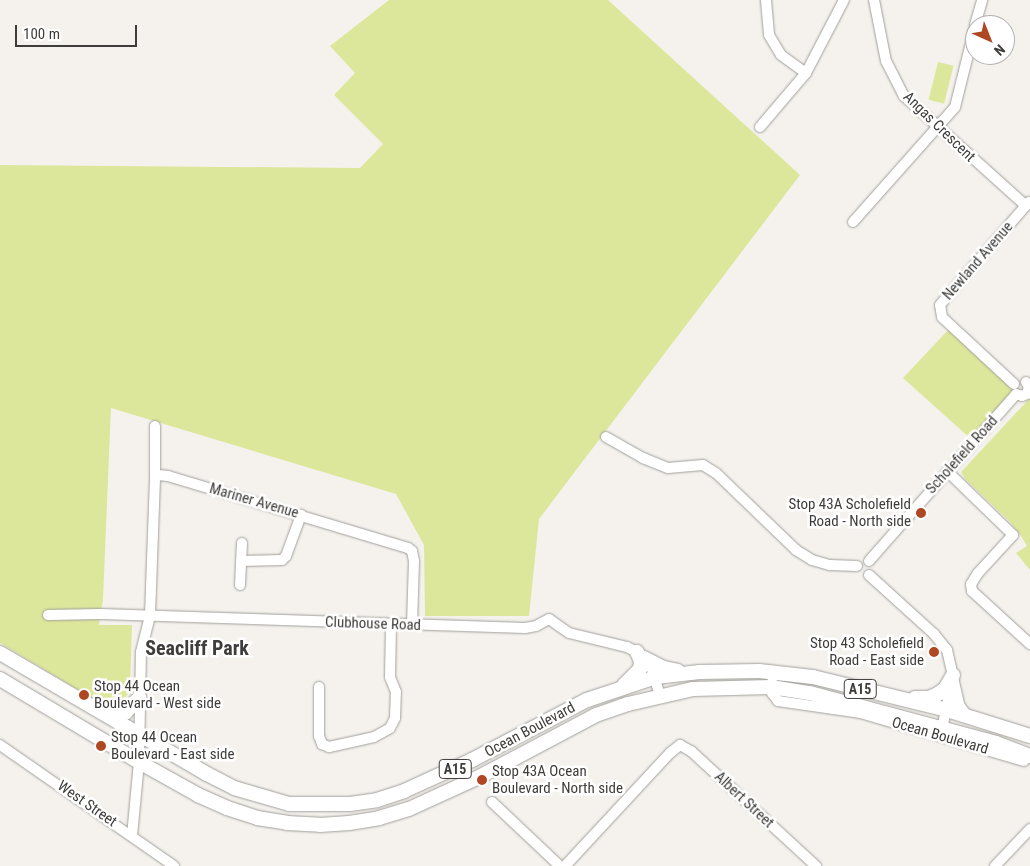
<!DOCTYPE html>
<html>
<head>
<meta charset="utf-8">
<style>
  body { margin:0 }
  #map { position:relative; width:1030px; height:866px; overflow:hidden; background:#f5f2ee; font-family:"Roboto Condensed",sans-serif }
  div>[style] { position:absolute }
  [style*='--x'] { left:calc(var(--x)*1px); top:calc(var(--y)*1px); width:calc(var(--w)*1px); rotate:calc(var(--a)*1deg) }
  .green>* { inset:0; background:#dde79b; transform-origin:0 0 }
  .roads { filter:drop-shadow(0 0 1px #a19f9b) drop-shadow(0 0 1px #a19f9b) }
  .minor>* { height:10px; margin:-5px; padding:0 5px; transform-origin:5px; border-radius:5px; background:#fff }
  .major>* { height:14px; margin:-7px; padding:0 7px; transform-origin:7px; border-radius:7px; background:#fff }
  .dots>* { width:14px; height:14px; translate:-50% -50%; box-sizing:border-box; border:2px solid #fff; border-radius:50% }
  span { translate:-50% -50%; white-space:nowrap; text-align:center; line-height:1.15; -webkit-text-stroke:5px #fff; paint-order:stroke }
  .shield-label span { padding:1px 4px; background:#fff; border:1px solid; border-radius:4px; -webkit-text-stroke-width:0 }
  .shield-label { font-size:14px; color:#3e3d3b; font-weight:700 }
  .street-label { font-size:15px; color:#3e3d3b }
  .poi-label { font-size:15px; color:#3e3d3b }
  .right { translate:-100% -50%; text-align:right }
  .left { translate:0 -50%; text-align:left }
  .district-label { font-size:20px; color:#3e3d3b; font-weight:700 }
  .north { position:absolute; left:965px; top:15px; width:50px; height:50px; box-sizing:border-box; background:#fff; border:1px solid #b2b1b1; border-radius:50%; rotate:136deg; font-size:14px; font-weight:700; line-height:20px; text-align:center; color:#3e3d3b }
  .north::after { content:''; display:block; margin:auto; width:18px; height:22px; background:#ae4722; clip-path:polygon(50% 0,100% 100%,50% 72%,0 100%) }
  .scale { position:absolute; left:15px; top:25px; width:122px; height:22px; box-sizing:border-box; border:2px solid #3e3d3b; border-top:0; padding-left:6px; font-size:15px; line-height:18px; white-space:nowrap; color:#3e3d3b; -webkit-text-stroke:4px #fff; paint-order:stroke }
</style>
</head>
<body>
<div id="map">
  <div class="green">
    <i style="clip-path:polygon(389px 0,608px 0,800px 175px,539px 519px,529px 616px,425px 616px,424px 545px,396px 494px,111px 408px,103px 600px,99px 625px,132px 625px,130px 692px,120px 703px,100px 703px,0 643px,0 165px,360px 168px,383px 144px,334px 95px,355px 73px,330px 46px)"></i>
    <i style="left:938px;top:62px;width:16px;height:39px;rotate:14deg"></i>
    <i style="clip-path:polygon(949px 329px,1011px 385px,1013px 394px,971px 439px,903px 378px)"></i>
    <i style="clip-path:polygon(1030px 398px,1030px 570px,1016px 553px,1027px 546px,1021px 536px,1009px 521px,965px 479px,961px 472px)"></i>
  </div>
  <div class="roads">
    <div class="minor">
      <i style="--x:766;--y:0;--w:35;--a:85"></i>
      <i style="--x:769;--y:35;--w:23;--a:59"></i>
      <i style="--x:781;--y:55;--w:31;--a:36"></i>
      <i style="--x:874;--y:0;--w:62;--a:78.9"></i>
      <i style="--x:886;--y:61;--w:39;--a:63"></i>
      <i style="--x:904;--y:96;--w:164;--a:42"></i>
      <i style="--x:975;--y:25;--w:26;--a:-74"></i>
      <i style="--x:760;--y:127;--w:71;--a:-49.6"></i>
      <i style="--x:806;--y:73;--w:82;--a:-62.5"></i>
      <i style="--x:853;--y:222;--w:154;--a:-48.4"></i>
      <i style="--x:955;--y:107;--w:82;--a:-76"></i>
      <i style="--x:1014;--y:384;--w:98;--a:-137.1"></i>
      <i style="--x:942;--y:317;--w:12;--a:-99"></i>
      <i style="--x:940;--y:305;--w:136;--a:-49.2"></i>
      <i style="--x:1016;--y:394;--w:6;--a:18"></i>
      <i style="--x:1022;--y:396;--w:5;--a:-22"></i>
      <i style="--x:1027;--y:394;--w:8;--a:-76"></i>
      <i style="--x:1029;--y:386;--w:5;--a:-127"></i>
      <i style="--x:606;--y:437;--w:43;--a:29.6"></i>
      <i style="--x:643;--y:458;--w:27;--a:22"></i>
      <i style="--x:668;--y:468;--w:35;--a:-5"></i>
      <i style="--x:703;--y:465;--w:15;--a:32"></i>
      <i style="--x:716;--y:473;--w:111;--a:43.9"></i>
      <i style="--x:796;--y:550;--w:19;--a:32"></i>
      <i style="--x:812;--y:560;--w:19;--a:16"></i>
      <i style="--x:830;--y:565;--w:27;--a:2"></i>
      <i style="--x:947;--y:471;--w:92;--a:44.1"></i>
      <i style="--x:1013;--y:535;--w:52;--a:132.6"></i>
      <i style="--x:978;--y:573;--w:13;--a:122"></i>
      <i style="--x:971;--y:584;--w:7;--a:82"></i>
      <i style="--x:972;--y:591;--w:79;--a:42.4"></i>
      <i style="--x:155;--y:479;--w:53;--a:-90"></i>
      <i style="--x:241;--y:561;--w:41;--a:-1.4"></i>
      <i style="--x:282;--y:560;--w:6;--a:-45"></i>
      <i style="--x:286;--y:556;--w:44;--a:-69.9"></i>
      <i style="--x:869;--y:561;--w:222;--a:-48.6"></i>
      <i style="--x:869;--y:575;--w:88;--a:42.2"></i>
      <i style="--x:934;--y:634;--w:21;--a:51"></i>
      <i style="--x:947;--y:650;--w:26;--a:77"></i>
      <i style="--x:953;--y:675;--w:55;--a:101.5"></i>
      <i style="--x:240;--y:585;--w:42;--a:-87.3"></i>
      <i style="--x:48;--y:615;--w:53;--a:-1.1"></i>
      <i style="--x:101;--y:614;--w:424;--a:1.9"></i>
      <i style="--x:525;--y:628;--w:11;--a:-10"></i>
      <i style="--x:536;--y:626;--w:15;--a:-28"></i>
      <i style="--x:549;--y:619;--w:24;--a:35"></i>
      <i style="--x:569;--y:633;--w:60;--a:13.6"></i>
      <i style="--x:627;--y:647;--w:11;--a:27"></i>
      <i style="--x:637;--y:652;--w:17;--a:40"></i>
      <i style="--x:650;--y:663;--w:34;--a:73"></i>
      <i style="--x:772;--y:682;--w:11;--a:90"></i>
      <i style="--x:772;--y:693;--w:10;--a:53"></i>
      <i style="--x:778;--y:701;--w:84;--a:8.2"></i>
      <i style="--x:861;--y:713;--w:170;--a:16.4"></i>
      <i style="--x:319;--y:687;--w:49;--a:90"></i>
      <i style="--x:319;--y:736;--w:9;--a:69"></i>
      <i style="--x:322;--y:744;--w:8;--a:23"></i>
      <i style="--x:329;--y:747;--w:46;--a:-12.5"></i>
      <i style="--x:374;--y:737;--w:18;--a:-29"></i>
      <i style="--x:390;--y:728;--w:11;--a:-63"></i>
      <i style="--x:395;--y:718;--w:26;--a:-88"></i>
      <i style="--x:396;--y:692;--w:16;--a:-112"></i>
      <i style="--x:390;--y:677;--w:52;--a:-88.9"></i>
      <i style="--x:0;--y:745;--w:212;--a:34.8"></i>
      <i style="--x:492;--y:802;--w:93;--a:43.3"></i>
      <i style="--x:132;--y:836;--w:74;--a:-84.6"></i>
      <i style="--x:139;--y:762;--w:110;--a:-89"></i>
      <i style="--x:141;--y:652;--w:38;--a:-76"></i>
      <i style="--x:150;--y:615;--w:136;--a:-87.9"></i>
      <i style="--x:155;--y:479;--w:5;--a:-53"></i>
      <i style="--x:158;--y:475;--w:10;--a:6"></i>
      <i style="--x:168;--y:476;--w:251;--a:16.7"></i>
      <i style="--x:408;--y:548;--w:5;--a:37"></i>
      <i style="--x:412;--y:551;--w:10;--a:79"></i>
      <i style="--x:414;--y:561;--w:64;--a:91.8"></i>
      <i style="--x:565;--y:866;--w:154;--a:-47.1"></i>
      <i style="--x:670;--y:753;--w:13;--a:-39"></i>
      <i style="--x:680;--y:745;--w:13;--a:29"></i>
      <i style="--x:691;--y:751;--w:170;--a:42.6"></i>
      <i style="--x:995;--y:866;--w:51;--a:-46.6"></i>
    </div>
    <div class="major">
      <i style="--x:0;--y:653;--w:240;--a:30.3"></i>
      <i style="--x:207;--y:774;--w:30;--a:27"></i>
      <i style="--x:234;--y:788;--w:57;--a:16.2"></i>
      <i style="--x:289;--y:804;--w:61;--a:0"></i>
      <i style="--x:350;--y:804;--w:27;--a:-8"></i>
      <i style="--x:377;--y:800;--w:28;--a:-18"></i>
      <i style="--x:404;--y:791;--w:75;--a:-24.5"></i>
      <i style="--x:472;--y:760;--w:130;--a:-27.6"></i>
      <i style="--x:587;--y:700;--w:73;--a:-18.4"></i>
      <i style="--x:656;--y:677;--w:44;--a:-6.5"></i>
      <i style="--x:700;--y:672;--w:59;--a:-1"></i>
      <i style="--x:759;--y:671;--w:54;--a:6.3"></i>
      <i style="--x:813;--y:677;--w:138;--a:13.8"></i>
      <i style="--x:947;--y:710;--w:87;--a:17.4"></i>
      <i style="--x:644;--y:658;--w:22;--a:27"></i>
      <i style="--x:664;--y:668;--w:14;--a:12"></i>
      <i style="--x:0;--y:679;--w:162;--a:30.8"></i>
      <i style="--x:139;--y:762;--w:68;--a:29.2"></i>
      <i style="--x:198;--y:795;--w:32;--a:24"></i>
      <i style="--x:227;--y:808;--w:32;--a:18"></i>
      <i style="--x:257;--y:818;--w:30;--a:9"></i>
      <i style="--x:287;--y:823;--w:33;--a:3"></i>
      <i style="--x:320;--y:825;--w:29;--a:-4"></i>
      <i style="--x:349;--y:823;--w:30;--a:-9"></i>
      <i style="--x:379;--y:818;--w:31;--a:-17"></i>
      <i style="--x:409;--y:809;--w:79;--a:-24.6"></i>
      <i style="--x:481;--y:776;--w:130;--a:-27.9"></i>
      <i style="--x:596;--y:715;--w:34;--a:-19"></i>
      <i style="--x:628;--y:704;--w:67;--a:-13"></i>
      <i style="--x:693;--y:689;--w:78;--a:-1.5"></i>
      <i style="--x:771;--y:687;--w:39;--a:9"></i>
      <i style="--x:810;--y:693;--w:193;--a:15"></i>
      <i style="--x:996;--y:743;--w:36;--a:21"></i>
      <i style="--x:952;--y:682;--w:26;--a:77"></i>
      <i style="--x:958;--y:707;--w:10;--a:53"></i>
      <i style="--x:624;--y:685;--w:23;--a:-45"></i>
      <i style="--x:640;--y:669;--w:8;--a:-83"></i>
      <i style="--x:641;--y:661;--w:10;--a:-114"></i>
      <i style="--x:915;--y:698;--w:14;--a:0"></i>
      <i style="--x:929;--y:698;--w:10;--a:-24"></i>
      <i style="--x:938;--y:694;--w:9;--a:-36"></i>
      <i style="--x:945;--y:689;--w:16;--a:-60"></i>
      <i style="--x:103;--y:710;--w:8;--a:23"></i>
      <i style="--x:110;--y:713;--w:15;--a:0"></i>
      <i style="--x:125;--y:713;--w:21;--a:-47"></i>
    </div>
  </div>
  <div class="dots">
    <i style="left:921px;top:513px;background:#ae4722"></i>
    <i style="left:934px;top:652px;background:#ae4722"></i>
    <i style="left:84px;top:695px;background:#ae4722"></i>
    <i style="left:101px;top:746px;background:#ae4722"></i>
    <i style="left:482px;top:780px;background:#ae4722"></i>
  </div>
  <div class="shield-label">
    <span style="left:860px;top:689px">A15</span>
    <span style="left:455px;top:769px">A15</span>
  </div>
  <div class="street-label">
    <span style="left:939px;top:127px;rotate:44deg">Angas Crescent</span>
    <span style="left:978px;top:261px;rotate:-49deg">Newland Avenue</span>
    <span style="left:962px;top:455px;rotate:-48deg">Scholefield Road</span>
    <span style="left:254px;top:501px;rotate:16deg">Mariner Avenue</span>
    <span style="left:373px;top:624px;rotate:2deg">Clubhouse Road</span>
    <span style="left:530px;top:730px;rotate:-28deg">Ocean Boulevard</span>
    <span style="left:940px;top:736px;rotate:16deg">Ocean Boulevard</span>
    <span style="left:744px;top:800px;rotate:43deg">Albert Street</span>
    <span style="left:87px;top:804px;rotate:35deg">West Street</span>
  </div>
  <div class="poi-label">
    <span class="right" style="left:911px;top:513px">Stop 43A Scholefield<br>Road - North side</span>
    <span class="right" style="left:924px;top:652px">Stop 43 Scholefield<br>Road - East side</span>
    <span class="left" style="left:94px;top:695px">Stop 44 Ocean<br>Boulevard - West side</span>
    <span class="left" style="left:111px;top:746px">Stop 44 Ocean<br>Boulevard - East side</span>
    <span class="left" style="left:492px;top:780px">Stop 43A Ocean<br>Boulevard - North side</span>
  </div>
  <div class="district-label">
    <span style="left:197px;top:648px">Seacliff Park</span>
  </div>
  <div class="north">N</div>
  <div class="scale">100 m</div>
</div>
</body>
</html>
